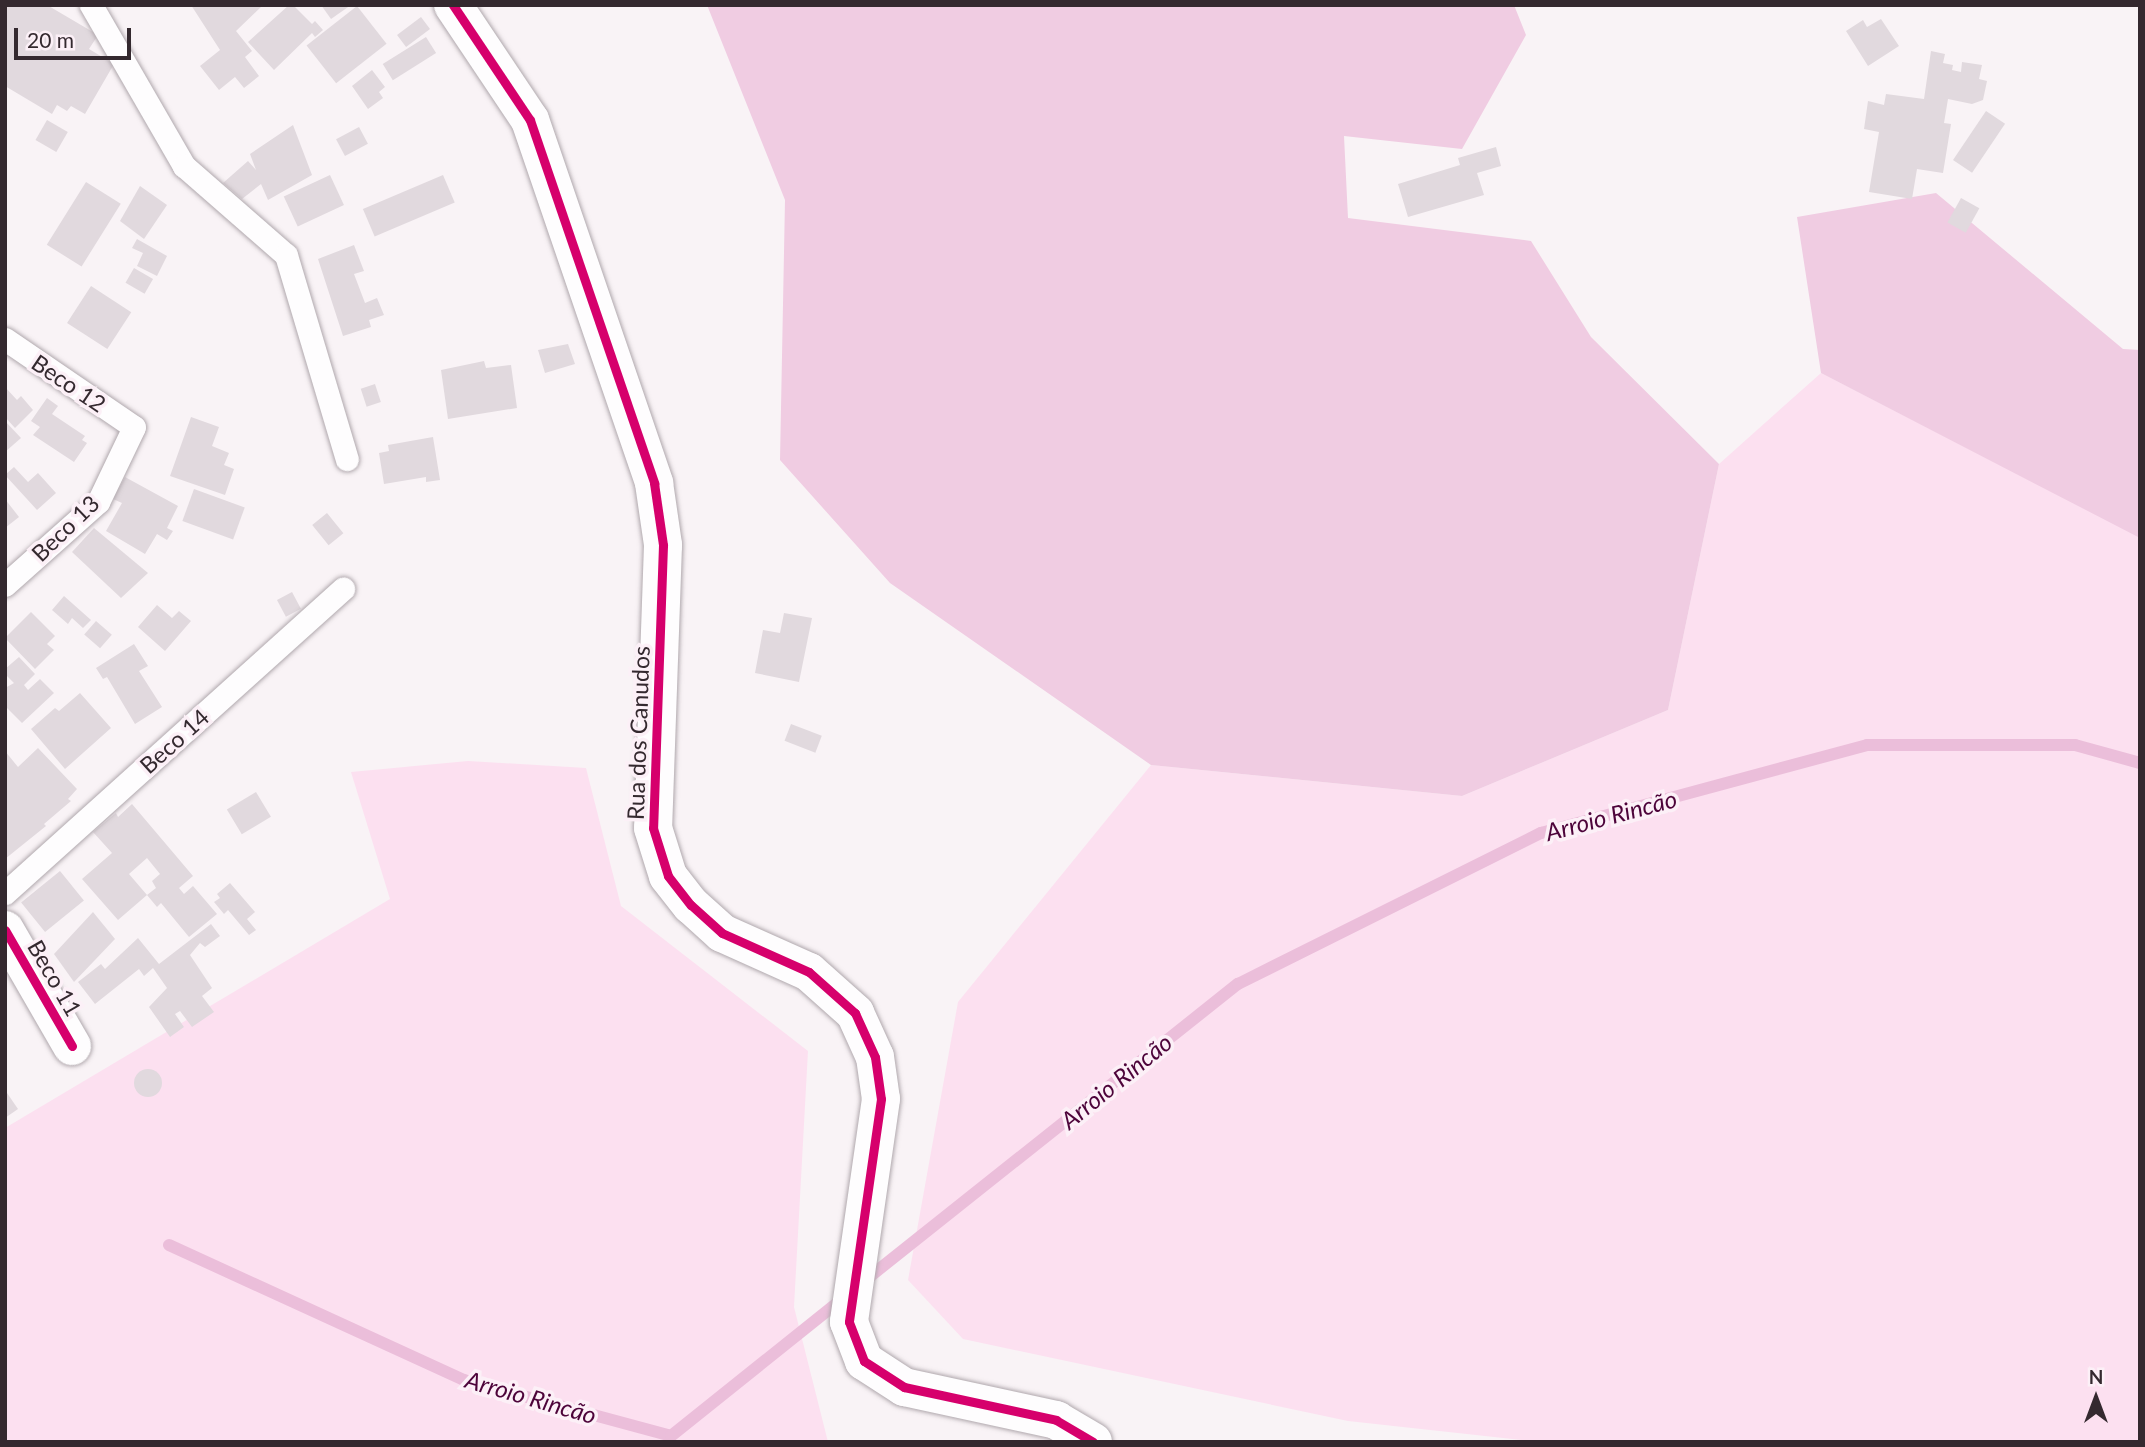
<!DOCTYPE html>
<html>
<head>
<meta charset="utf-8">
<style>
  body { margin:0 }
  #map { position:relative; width:2145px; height:1447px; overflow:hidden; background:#f9f3f6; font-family:Lato,sans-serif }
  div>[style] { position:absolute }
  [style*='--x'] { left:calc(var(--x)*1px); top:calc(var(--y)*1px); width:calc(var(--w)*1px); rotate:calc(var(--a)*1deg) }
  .green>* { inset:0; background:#fce0f0 }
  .forest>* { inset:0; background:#f0cce2 }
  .stream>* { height:12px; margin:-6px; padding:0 6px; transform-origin:6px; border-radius:6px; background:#ebbeda }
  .building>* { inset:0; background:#e1d9de; transform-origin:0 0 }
  .round { border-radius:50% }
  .roads { filter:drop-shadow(0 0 2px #b0a8ad) drop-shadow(0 0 2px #b0a8ad) }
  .lane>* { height:23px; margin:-11.5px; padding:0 11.5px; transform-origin:11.5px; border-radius:11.5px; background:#fefdfe }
  .street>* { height:38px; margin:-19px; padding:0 19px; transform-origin:19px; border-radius:19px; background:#fefdfe }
  .cycleway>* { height:9px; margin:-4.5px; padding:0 4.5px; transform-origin:4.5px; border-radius:4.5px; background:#d6006c }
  span { translate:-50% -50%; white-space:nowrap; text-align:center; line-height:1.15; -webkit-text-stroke:7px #fcf0f7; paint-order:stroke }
  .street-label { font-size:23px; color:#34292f }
  .water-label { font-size:24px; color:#4d043a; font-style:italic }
  .frame { position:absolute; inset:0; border:7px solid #34292f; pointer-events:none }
  .north { position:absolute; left:2061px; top:1363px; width:70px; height:70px; -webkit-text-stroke:5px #fcf0f7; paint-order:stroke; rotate:0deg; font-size:19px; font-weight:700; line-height:28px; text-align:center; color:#34292f }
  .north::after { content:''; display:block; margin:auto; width:24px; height:32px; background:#34292f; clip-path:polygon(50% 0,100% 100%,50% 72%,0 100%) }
  .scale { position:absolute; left:14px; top:28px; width:117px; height:32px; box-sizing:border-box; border:4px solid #34292f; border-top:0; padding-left:9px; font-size:21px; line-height:24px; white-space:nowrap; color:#34292f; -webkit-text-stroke:5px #fcf0f7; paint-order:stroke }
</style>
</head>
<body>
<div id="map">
  <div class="green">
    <i style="clip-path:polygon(1821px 373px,2140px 537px,2140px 1442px,1540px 1442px,1348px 1421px,963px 1339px,908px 1280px,958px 1002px,1151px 765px,1462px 796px,1668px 710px,1719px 464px)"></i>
    <i style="clip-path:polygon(468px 761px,586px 768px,621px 906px,808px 1051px,794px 1307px,828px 1442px,5px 1442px,5px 1128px,390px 899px,351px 772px)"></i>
  </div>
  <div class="forest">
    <i style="clip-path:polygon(707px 5px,1514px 5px,1526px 35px,1462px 149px,1344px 136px,1348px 218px,1531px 241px,1591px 337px,1719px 464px,1668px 710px,1462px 796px,1151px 765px,890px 583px,780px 460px,785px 200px)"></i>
    <i style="clip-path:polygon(1936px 193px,2123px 349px,2140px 350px,2140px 538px,1821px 373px,1797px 217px)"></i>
  </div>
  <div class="stream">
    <i style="--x:169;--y:1245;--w:324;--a:24.6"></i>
    <i style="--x:464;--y:1380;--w:214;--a:15.1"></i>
    <i style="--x:671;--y:1436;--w:221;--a:-38.7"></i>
    <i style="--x:863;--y:1282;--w:479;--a:-38.5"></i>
    <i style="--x:1238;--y:984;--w:339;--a:-26.5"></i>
    <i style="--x:1541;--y:833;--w:338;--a:-15.1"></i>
    <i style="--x:1867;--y:745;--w:208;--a:0"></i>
    <i style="--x:2075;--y:745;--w:67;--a:15.5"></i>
  </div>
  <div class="building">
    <i style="clip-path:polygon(5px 5px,47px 5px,98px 35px,89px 49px,114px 64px,85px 114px,71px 106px,67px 111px,57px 105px,52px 114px,5px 86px)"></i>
    <i style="clip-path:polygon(191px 5px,263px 5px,236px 31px,252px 51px,245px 57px,259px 76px,244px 88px,235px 77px,219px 90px,200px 66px,220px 50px)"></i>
    <i style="clip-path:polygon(289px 5px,293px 5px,312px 24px,315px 21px,323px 30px,315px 37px,312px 33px,274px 70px,248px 42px)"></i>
    <i style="clip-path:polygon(321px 5px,351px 5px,331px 19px)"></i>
    <i style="left:357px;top:6px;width:48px;height:64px;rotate:52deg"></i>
    <i style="left:421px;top:17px;width:15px;height:30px;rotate:53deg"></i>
    <i style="clip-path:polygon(1881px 19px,1899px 46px,1868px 66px,1846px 31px,1863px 20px,1867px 27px)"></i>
    <i style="left:426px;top:37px;width:19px;height:51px;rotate:58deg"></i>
    <i style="clip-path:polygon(1931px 51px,1945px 54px,1943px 63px,1953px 65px,1952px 70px,1961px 72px,1962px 62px,1982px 65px,1979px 79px,1987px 81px,1983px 100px,1972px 104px,1948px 99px,1944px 123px,1951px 124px,1943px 173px,1917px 169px,1912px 199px,1869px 192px,1879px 132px,1864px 129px,1868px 101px,1884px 105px,1886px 94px,1924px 99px)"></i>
    <i style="clip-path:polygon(372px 70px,385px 87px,379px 92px,383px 98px,368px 109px,352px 86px)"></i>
    <i style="left:1986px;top:111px;width:23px;height:59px;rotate:34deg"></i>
    <i style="left:47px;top:120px;width:24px;height:23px;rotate:30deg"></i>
    <i style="clip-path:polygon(293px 125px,312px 175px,268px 200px,261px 184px,242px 199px,223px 183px,248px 161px,256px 170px,250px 154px)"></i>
    <i style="left:359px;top:127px;width:19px;height:26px;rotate:62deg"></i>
    <i style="clip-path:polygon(1496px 147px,1501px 166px,1477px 173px,1484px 195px,1408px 217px,1398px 184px,1460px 165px,1458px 158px)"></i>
    <i style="left:330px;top:175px;width:33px;height:51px;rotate:65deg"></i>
    <i style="left:443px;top:175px;width:30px;height:87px;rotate:67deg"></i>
    <i style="left:86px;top:182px;width:41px;height:74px;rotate:32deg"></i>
    <i style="clip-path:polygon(140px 186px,167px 205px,144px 239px,120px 221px)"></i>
    <i style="left:1961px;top:198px;width:21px;height:28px;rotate:29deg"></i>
    <i style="clip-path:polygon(137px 239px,167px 256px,157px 276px,137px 266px,143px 253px,132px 248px)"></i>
    <i style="clip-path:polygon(354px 245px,364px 271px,354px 274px,365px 303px,377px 298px,384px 315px,369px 320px,371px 327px,343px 336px,318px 259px)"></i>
    <i style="left:134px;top:268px;width:22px;height:17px;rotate:30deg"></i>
    <i style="left:91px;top:286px;width:48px;height:44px;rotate:33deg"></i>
    <i style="clip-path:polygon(568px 344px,575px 364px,545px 373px,538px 350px)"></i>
    <i style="clip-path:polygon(484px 361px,486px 368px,511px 365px,517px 408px,448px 419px,441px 370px)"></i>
    <i style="left:375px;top:384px;width:19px;height:15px;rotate:72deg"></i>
    <i style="clip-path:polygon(5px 387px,17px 400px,21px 396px,33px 410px,15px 428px,5px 417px)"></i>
    <i style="clip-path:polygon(47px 398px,58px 406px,52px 414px,85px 436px,82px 440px,87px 443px,74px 462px,33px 435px,40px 427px,31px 421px)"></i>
    <i style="clip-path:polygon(191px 417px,219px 427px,212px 446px,229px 453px,224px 465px,234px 469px,225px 495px,170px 476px)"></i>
    <i style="clip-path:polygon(5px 421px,21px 438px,5px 452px)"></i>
    <i style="clip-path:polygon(433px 437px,440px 480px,426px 482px,426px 477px,384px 484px,379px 453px,389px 451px,388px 445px)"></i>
    <i style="clip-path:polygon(14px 467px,28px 482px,38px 473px,56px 493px,37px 510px,5px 475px)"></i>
    <i style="clip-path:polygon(125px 477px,178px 506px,167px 528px,173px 531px,167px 540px,157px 534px,145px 554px,106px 531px,122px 503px,113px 499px)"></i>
    <i style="left:194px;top:489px;width:54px;height:34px;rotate:20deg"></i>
    <i style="clip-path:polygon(5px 499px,19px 517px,5px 528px)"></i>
    <i style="left:327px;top:513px;width:26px;height:19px;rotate:51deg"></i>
    <i style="clip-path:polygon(94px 528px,148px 573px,121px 598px,72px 552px)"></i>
    <i style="left:292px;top:592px;width:19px;height:17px;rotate:62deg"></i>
    <i style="clip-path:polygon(64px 596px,91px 620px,83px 628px,72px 618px,68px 624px,52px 610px)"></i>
    <i style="clip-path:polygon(157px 605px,172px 618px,179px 611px,191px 621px,165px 651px,138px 627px)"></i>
    <i style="clip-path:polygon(31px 612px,55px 636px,47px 644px,54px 650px,35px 669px,5px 638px)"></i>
    <i style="clip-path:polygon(784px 613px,812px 618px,799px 682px,755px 673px,763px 630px,780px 633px)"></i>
    <i style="left:96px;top:621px;width:21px;height:18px;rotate:41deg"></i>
    <i style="clip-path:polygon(134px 644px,148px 666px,139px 671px,162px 707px,135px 724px,107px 677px,103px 679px,96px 668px)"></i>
    <i style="clip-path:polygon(19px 657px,35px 674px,24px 685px,28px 690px,40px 679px,54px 693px,22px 723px,5px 706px,5px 688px,14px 683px,5px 674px,5px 669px)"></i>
    <i style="clip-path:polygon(80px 693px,111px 728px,65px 769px,31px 729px,55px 708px,59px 711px)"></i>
    <i style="left:791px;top:724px;width:33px;height:18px;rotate:21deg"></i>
    <i style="clip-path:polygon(38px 748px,77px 789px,68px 799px,71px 801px,44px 824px,46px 826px,5px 859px,5px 751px,18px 767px)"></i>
    <i style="left:256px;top:792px;width:29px;height:34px;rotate:59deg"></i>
    <i style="clip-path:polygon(132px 804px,193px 876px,179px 888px,184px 894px,193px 886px,217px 914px,189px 937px,161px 903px,157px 907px,147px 895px,156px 888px,152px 881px,160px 874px,147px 858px,129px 874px,147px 895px,118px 920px,82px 879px,112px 853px,93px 832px,116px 813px,118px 817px)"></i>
    <i style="left:60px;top:871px;width:38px;height:50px;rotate:51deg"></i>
    <i style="clip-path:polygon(230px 883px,255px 912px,247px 919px,256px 930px,249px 935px,228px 910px,224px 914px,214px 902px,220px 898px,217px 894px)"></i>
    <i style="clip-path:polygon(93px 912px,115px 939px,74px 982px,54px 954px)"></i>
    <i style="clip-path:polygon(211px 924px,220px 936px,205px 947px,200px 943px,190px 955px,212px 988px,202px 996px,214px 1012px,192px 1027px,180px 1011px,175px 1014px,184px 1027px,170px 1037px,149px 1007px,167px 988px,153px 968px,144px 976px,139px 969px,95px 1004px,78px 982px,101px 964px,105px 969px,138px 938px,159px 964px)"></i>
    <i class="round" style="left:134px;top:1069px;width:28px;height:28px"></i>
    <i style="clip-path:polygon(5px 1090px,18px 1109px,5px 1118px)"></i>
  </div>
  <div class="roads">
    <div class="lane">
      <i style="--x:91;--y:5;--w:186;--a:60"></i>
      <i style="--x:184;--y:166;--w:135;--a:41.1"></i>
      <i style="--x:286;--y:255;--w:213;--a:73.4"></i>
      <i style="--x:5;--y:339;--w:156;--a:34.3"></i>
      <i style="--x:134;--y:427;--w:83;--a:115.6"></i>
      <i style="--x:98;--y:502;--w:125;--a:138.3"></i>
      <i style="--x:5;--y:893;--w:455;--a:-42"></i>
    </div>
    <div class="street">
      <i style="--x:453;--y:5;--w:138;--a:56.2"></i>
      <i style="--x:530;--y:120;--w:384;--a:71.1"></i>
      <i style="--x:654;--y:483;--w:63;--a:81.7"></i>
      <i style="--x:663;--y:545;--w:283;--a:92"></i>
      <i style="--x:653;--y:828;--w:50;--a:72.6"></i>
      <i style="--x:668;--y:876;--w:37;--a:52"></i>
      <i style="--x:691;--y:905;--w:42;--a:42.1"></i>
      <i style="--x:722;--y:933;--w:95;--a:24.1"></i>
      <i style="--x:809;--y:972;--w:62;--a:41.7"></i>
      <i style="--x:855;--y:1013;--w:48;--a:65.6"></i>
      <i style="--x:875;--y:1057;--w:42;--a:81.9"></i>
      <i style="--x:881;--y:1099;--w:225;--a:98.2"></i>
      <i style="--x:849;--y:1322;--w:42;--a:69"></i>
      <i style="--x:864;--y:1361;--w:48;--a:33"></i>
      <i style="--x:904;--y:1387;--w:156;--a:12.2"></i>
      <i style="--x:1056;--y:1420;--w:43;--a:30.7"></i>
      <i style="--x:5;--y:930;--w:134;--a:60"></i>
    </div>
  </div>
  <div class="cycleway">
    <i style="--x:453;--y:5;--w:138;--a:56.2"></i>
    <i style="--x:530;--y:120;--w:384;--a:71.1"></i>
    <i style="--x:654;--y:483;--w:63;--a:81.7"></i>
    <i style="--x:663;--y:545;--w:283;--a:92"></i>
    <i style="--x:653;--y:828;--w:50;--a:72.6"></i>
    <i style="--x:668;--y:876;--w:37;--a:52"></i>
    <i style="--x:691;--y:905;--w:42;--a:42.1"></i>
    <i style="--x:722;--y:933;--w:95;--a:24.1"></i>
    <i style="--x:809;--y:972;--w:62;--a:41.7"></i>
    <i style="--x:855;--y:1013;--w:48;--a:65.6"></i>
    <i style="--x:875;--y:1057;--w:42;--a:81.9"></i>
    <i style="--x:881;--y:1099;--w:225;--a:98.2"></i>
    <i style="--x:849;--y:1322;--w:42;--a:69"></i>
    <i style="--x:864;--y:1361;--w:48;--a:33"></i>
    <i style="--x:904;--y:1387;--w:156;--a:12.2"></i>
    <i style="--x:1056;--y:1420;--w:43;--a:30.7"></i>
    <i style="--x:5;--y:930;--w:134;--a:60"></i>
  </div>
  <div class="street-label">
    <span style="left:69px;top:383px;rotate:34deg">Beco 12</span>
    <span style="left:65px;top:528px;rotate:-44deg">Beco 13</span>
    <span style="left:638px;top:733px;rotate:-88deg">Rua dos Canudos</span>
    <span style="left:174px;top:741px;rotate:-42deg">Beco 14</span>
    <span style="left:55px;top:978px;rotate:60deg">Beco 11</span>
  </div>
  <div class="water-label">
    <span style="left:1611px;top:815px;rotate:-15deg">Arroio Rincão</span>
    <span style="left:1116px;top:1081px;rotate:-39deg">Arroio Rincão</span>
    <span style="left:531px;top:1397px;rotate:16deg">Arroio Rincão</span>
  </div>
  <div class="frame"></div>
  <div class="north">N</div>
  <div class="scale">20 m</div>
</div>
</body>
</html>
